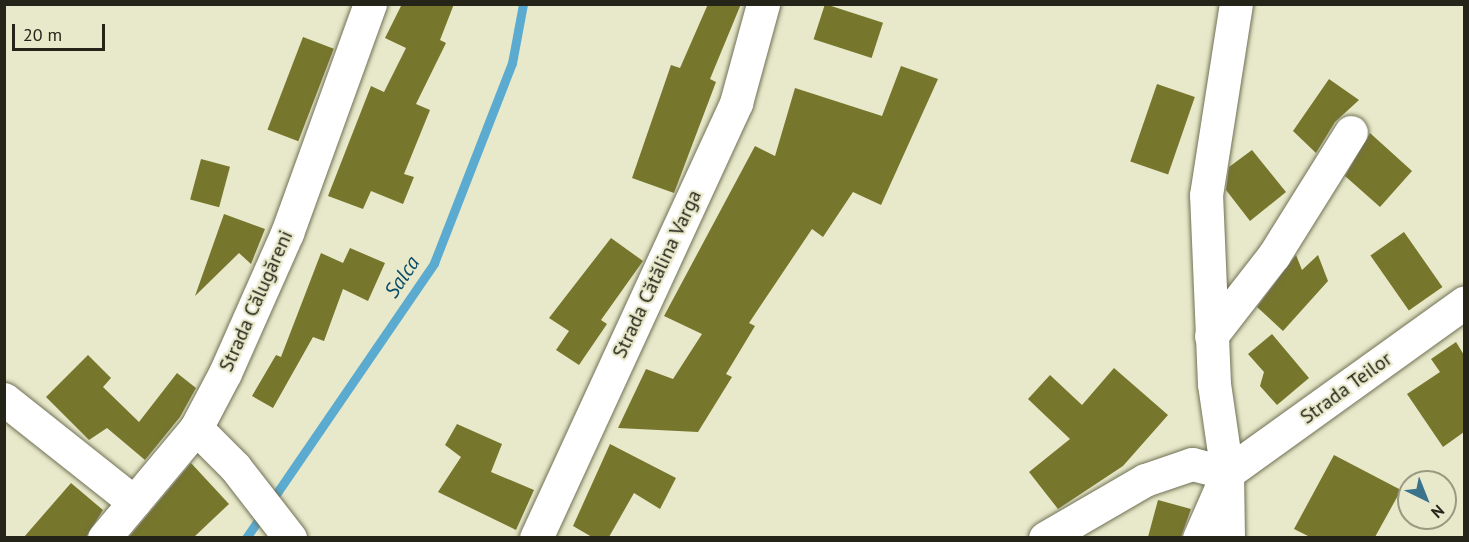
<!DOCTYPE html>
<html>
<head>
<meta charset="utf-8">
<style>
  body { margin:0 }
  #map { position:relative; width:1469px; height:542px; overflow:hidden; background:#e8e9ca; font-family:"PT Sans",sans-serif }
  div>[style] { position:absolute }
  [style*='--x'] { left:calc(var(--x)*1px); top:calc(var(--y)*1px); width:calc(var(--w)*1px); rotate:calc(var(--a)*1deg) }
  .stream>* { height:9px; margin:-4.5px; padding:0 4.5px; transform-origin:4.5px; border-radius:4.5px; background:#5baacf }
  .building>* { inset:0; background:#77762d; transform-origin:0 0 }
  .roads { filter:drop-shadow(0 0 2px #707055) drop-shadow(0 0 2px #707055) }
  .minor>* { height:33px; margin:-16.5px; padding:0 16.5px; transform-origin:16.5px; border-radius:16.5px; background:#fff }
  .secondary>* { height:33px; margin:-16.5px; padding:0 16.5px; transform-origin:16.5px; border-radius:16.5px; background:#fff }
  span { translate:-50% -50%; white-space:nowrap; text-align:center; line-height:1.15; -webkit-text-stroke:4.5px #e8e9ca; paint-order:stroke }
  .street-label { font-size:20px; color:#242419 }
  .water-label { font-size:21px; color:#084c66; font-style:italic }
  .frame { position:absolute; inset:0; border:6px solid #242419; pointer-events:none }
  .north { position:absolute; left:1397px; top:470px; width:60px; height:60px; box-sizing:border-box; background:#e8e9ca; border:2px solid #9a9a83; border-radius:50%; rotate:137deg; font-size:16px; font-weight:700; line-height:24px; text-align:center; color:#242419 }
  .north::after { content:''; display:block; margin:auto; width:21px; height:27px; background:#3b738d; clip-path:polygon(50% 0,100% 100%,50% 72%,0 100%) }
  .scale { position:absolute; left:12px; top:24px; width:93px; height:27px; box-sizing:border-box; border:3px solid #242419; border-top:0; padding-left:8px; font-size:18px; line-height:21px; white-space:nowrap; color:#242419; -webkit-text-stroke:4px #e8e9ca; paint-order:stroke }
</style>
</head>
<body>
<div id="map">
  <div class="stream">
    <i style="--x:246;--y:538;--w:333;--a:-55.6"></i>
    <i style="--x:434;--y:263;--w:215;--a:-68.7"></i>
    <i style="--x:512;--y:63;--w:60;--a:-79.4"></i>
  </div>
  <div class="building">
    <i style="clip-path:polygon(402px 4px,454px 4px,440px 40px,446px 43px,416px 104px,430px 110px,404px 174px,414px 177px,403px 204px,371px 191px,363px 209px,328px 196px,371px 86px,384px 92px,406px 48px,385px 38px)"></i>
    <i style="clip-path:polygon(708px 4px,741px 4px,710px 79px,716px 82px,674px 193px,632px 178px,671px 65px,680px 68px)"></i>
    <i style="left:825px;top:4px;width:61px;height:37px;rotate:18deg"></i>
    <i style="left:303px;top:37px;width:33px;height:99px;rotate:21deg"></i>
    <i style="clip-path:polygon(901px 66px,938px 79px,881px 205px,853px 192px,823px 237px,812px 229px,749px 323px,755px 326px,726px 374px,732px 377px,698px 432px,618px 428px,646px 369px,673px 379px,702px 334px,664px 316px,755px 146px,775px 156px,795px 88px,882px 116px)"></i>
    <i style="clip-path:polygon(1329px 79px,1359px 100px,1335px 122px,1316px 153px,1293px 131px)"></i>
    <i style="left:1157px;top:84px;width:40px;height:82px;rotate:19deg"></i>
    <i style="clip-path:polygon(1370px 133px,1412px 171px,1380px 207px,1345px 176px)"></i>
    <i style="clip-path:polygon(1252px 150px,1286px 192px,1250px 221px,1226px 190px,1229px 167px)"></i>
    <i style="left:201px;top:159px;width:30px;height:42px;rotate:15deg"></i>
    <i style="clip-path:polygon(224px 214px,265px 229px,251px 264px,239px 253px,195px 296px)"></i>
    <i style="left:1404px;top:232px;width:67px;height:41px;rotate:55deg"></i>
    <i style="clip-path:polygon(611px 238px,643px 261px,601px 320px,607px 324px,579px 365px,556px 350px,569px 331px,549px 318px)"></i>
    <i style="clip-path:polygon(350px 248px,385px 263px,368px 301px,343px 289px,324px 341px,313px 337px,273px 408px,252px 396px,276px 355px,281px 357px,321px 253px,343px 263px)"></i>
    <i style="clip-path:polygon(1296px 255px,1302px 270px,1318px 255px,1328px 281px,1283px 331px,1257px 307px)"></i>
    <i style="clip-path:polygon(1272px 334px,1309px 378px,1277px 405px,1260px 386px,1264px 372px,1248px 354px)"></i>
    <i style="clip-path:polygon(1456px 342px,1464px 355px,1464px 432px,1443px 447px,1407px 394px,1440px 372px,1431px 359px)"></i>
    <i style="clip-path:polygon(88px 355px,111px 378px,103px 387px,139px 422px,177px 373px,196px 388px,180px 417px,145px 460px,107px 428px,89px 440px,46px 397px)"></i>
    <i style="clip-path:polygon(1114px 368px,1168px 415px,1123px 466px,1058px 509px,1029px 472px,1070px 439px,1028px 399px,1050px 375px,1082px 405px)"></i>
    <i style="clip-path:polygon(457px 424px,502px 444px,491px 472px,534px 490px,516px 530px,438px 492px,461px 457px,445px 445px)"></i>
    <i style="clip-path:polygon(610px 444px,676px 478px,660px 509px,634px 493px,609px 537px,592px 537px,573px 526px)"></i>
    <i style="clip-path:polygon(1334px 455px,1401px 490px,1375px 537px,1310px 537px,1294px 529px)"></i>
    <i style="clip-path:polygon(191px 463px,229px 504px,194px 537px,129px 537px)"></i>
    <i style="clip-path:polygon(71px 483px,103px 510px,86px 537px,24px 537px)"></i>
    <i style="clip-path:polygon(1158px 500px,1191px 509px,1181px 537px,1148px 537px)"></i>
  </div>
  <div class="roads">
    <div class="minor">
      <i style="--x:1211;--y:336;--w:103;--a:-52.1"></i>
      <i style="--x:1274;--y:255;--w:145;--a:-58"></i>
      <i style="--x:4;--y:399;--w:166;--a:38.4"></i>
      <i style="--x:196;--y:428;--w:55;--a:45"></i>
      <i style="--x:235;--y:467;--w:90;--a:52.2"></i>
      <i style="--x:1227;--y:473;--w:292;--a:-35.7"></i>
      <i style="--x:104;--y:538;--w:143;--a:-50.1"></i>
      <i style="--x:196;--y:428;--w:62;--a:-62.2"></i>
      <i style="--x:225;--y:373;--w:153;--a:-66.1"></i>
      <i style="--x:287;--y:233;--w:244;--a:-70.1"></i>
      <i style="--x:1045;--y:538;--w:116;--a:-30.1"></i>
      <i style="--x:1145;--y:480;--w:50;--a:-18.8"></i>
      <i style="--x:1192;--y:464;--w:36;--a:14"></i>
      <i style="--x:1199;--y:538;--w:60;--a:-66.4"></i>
      <i style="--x:1228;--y:538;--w:65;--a:-90.9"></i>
      <i style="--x:1227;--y:473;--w:90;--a:-98.3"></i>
      <i style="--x:1214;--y:384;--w:189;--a:-92.4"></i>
      <i style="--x:1206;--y:195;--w:193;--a:-81.1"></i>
    </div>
    <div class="secondary">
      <i style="--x:536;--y:538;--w:479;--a:-65.3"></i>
      <i style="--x:736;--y:103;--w:103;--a:-74.7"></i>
    </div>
  </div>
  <div class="street-label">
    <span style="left:657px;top:274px;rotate:-65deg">Strada Cătălina Varga</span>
    <span style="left:256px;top:301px;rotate:-66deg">Strada Călugăreni</span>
    <span style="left:1346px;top:388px;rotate:-36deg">Strada Teilor</span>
  </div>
  <div class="water-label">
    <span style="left:402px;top:277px;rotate:-56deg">Salca</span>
  </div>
  <div class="frame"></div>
  <div class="north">N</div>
  <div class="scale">20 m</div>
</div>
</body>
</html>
